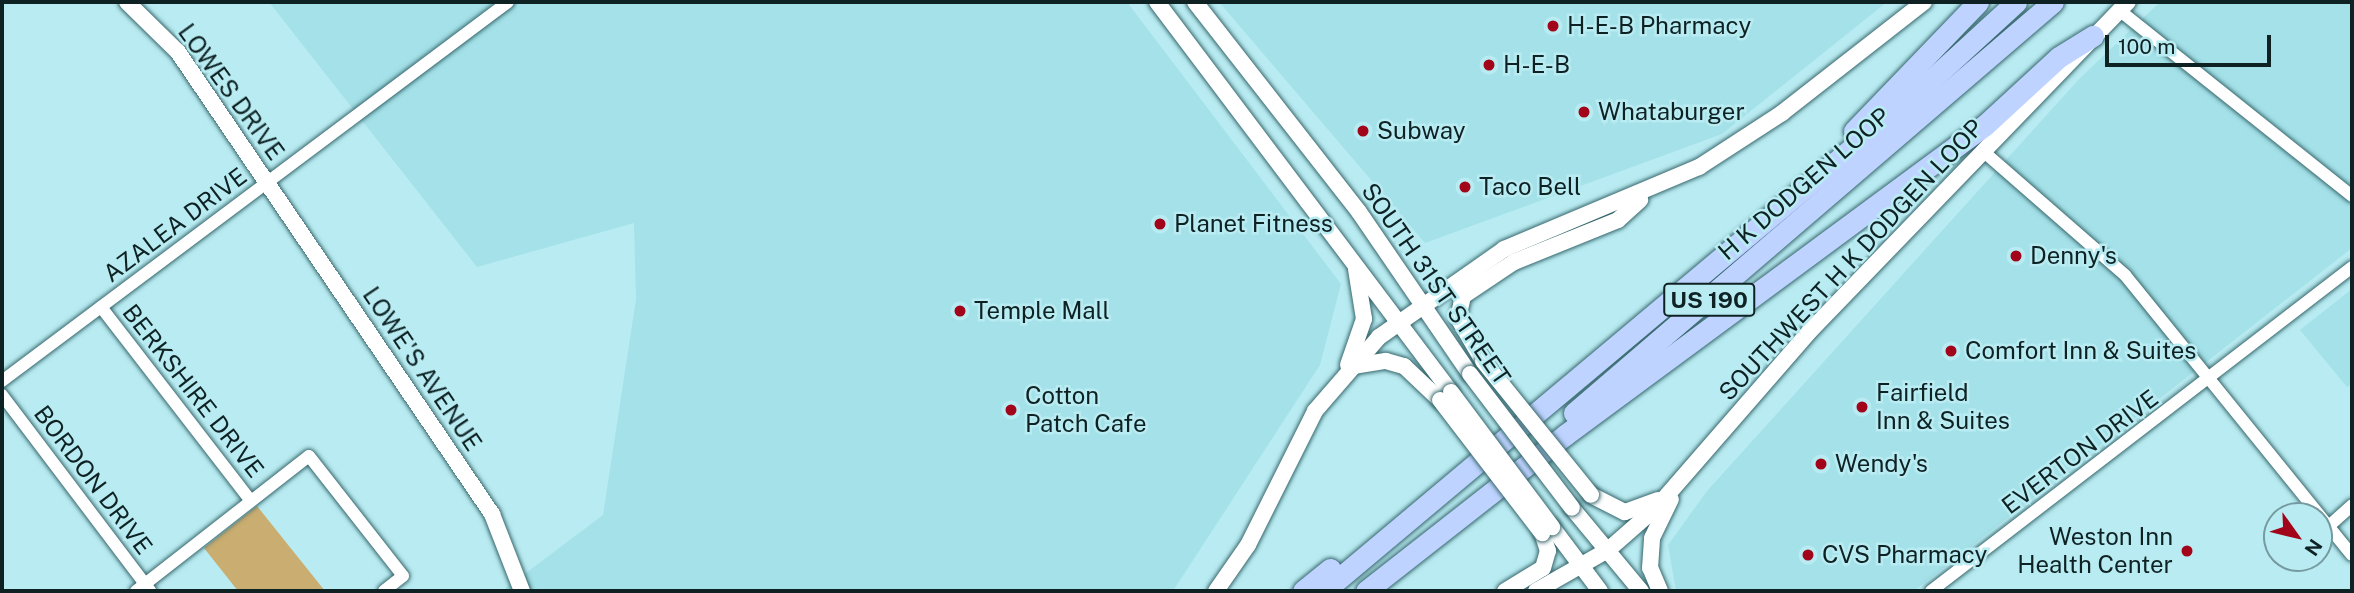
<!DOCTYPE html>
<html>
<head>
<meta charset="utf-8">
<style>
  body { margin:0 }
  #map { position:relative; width:2354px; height:593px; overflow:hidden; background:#b9ecf2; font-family:"Public Sans",sans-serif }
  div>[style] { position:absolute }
  .built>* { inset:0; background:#a4e1e8 }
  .green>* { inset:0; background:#caad70 }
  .roads { filter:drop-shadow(0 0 2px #37676d) drop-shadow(0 0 2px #37676d) }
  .street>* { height:12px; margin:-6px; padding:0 6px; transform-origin:6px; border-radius:6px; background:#fff }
  .secondary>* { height:16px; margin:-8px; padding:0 8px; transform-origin:8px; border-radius:8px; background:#fff }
  .highway>* { height:21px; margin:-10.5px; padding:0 10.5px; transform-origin:10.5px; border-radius:10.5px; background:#bed3ff }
  .bridges { filter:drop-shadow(0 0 2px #37676d) drop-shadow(0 0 2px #37676d) }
  .secondary-bridge>* { height:16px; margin:-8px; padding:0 8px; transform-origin:8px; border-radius:8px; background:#fff }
  .dots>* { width:19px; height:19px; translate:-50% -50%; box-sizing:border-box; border:4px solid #b9ecf2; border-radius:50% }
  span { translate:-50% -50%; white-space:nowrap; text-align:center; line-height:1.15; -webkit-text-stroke:5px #b9ecf2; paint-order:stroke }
  .shield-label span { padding:2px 5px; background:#b9ecf2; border:2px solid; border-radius:5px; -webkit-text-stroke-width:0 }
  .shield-label { font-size:23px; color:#0e2224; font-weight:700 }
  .poi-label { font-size:24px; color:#0e2224 }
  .left { translate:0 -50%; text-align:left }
  .right { translate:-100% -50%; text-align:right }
  .street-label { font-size:24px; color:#0e2224 }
  .frame { position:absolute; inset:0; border:4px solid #0e2224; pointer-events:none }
  .north { position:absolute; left:2263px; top:502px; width:70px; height:70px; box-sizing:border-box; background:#b9ecf2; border:2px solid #759ba0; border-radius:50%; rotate:124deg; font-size:19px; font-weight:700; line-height:28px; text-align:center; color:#0e2224 }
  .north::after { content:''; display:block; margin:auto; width:24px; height:32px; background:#a2051a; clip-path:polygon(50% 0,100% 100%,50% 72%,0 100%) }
  .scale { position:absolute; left:2105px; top:35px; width:166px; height:32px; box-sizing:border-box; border:4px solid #0e2224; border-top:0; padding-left:9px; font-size:21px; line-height:24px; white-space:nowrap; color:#0e2224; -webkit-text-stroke:5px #b9ecf2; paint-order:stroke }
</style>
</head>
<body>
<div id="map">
  <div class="built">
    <i style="clip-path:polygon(269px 2px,1127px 2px,1341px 284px,1320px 365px,1173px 591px,502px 591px,603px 515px,636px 299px,634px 223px,477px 267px)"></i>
    <i style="clip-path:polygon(1219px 2px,1887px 2px,1722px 134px,1425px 243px)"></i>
    <i style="clip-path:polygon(2160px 2px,2352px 2px,2352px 248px,1914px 591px,1676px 591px,1668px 545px,1707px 491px,2080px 78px)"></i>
    <i style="clip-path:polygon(2352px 289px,2352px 384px,2347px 387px,2300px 330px)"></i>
  </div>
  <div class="green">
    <i style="clip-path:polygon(257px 506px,325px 591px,238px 591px,204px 548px)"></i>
  </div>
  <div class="roads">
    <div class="street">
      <i style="left:2119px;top:10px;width:298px;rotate:38.6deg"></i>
      <i style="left:1984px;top:152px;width:187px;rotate:41.1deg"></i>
      <i style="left:2125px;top:275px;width:360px;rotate:51deg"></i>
      <i style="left:101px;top:307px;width:245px;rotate:52.3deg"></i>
      <i style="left:2px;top:381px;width:632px;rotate:-36.83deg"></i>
      <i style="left:2px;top:395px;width:246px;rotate:52.9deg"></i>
      <i style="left:2330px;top:525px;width:30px;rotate:-42deg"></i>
      <i style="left:136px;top:591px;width:219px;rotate:-38deg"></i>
      <i style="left:309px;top:456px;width:152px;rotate:51.9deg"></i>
      <i style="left:403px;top:576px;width:24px;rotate:142deg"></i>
      <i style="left:1931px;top:591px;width:531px;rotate:-37.58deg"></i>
    </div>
    <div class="secondary">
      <i style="left:127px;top:2px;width:71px;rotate:44.4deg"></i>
      <i style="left:178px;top:52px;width:559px;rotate:55.8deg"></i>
      <i style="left:492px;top:514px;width:83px;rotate:68.7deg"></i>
      <i style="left:1157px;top:2px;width:488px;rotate:53deg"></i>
      <i style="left:1195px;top:2px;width:266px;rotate:52deg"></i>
      <i style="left:1359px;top:212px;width:196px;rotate:55.6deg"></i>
      <i style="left:1483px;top:361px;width:50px;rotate:-120.2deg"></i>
      <i style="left:1458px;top:318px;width:23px;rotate:-77deg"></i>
      <i style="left:1463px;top:296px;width:61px;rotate:-33.7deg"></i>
      <i style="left:1514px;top:262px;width:112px;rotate:-22deg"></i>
      <i style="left:1618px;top:220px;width:30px;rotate:-42deg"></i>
      <i style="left:1348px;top:365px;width:49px;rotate:-70.8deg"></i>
      <i style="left:1364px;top:319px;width:51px;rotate:-99.1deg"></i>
      <i style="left:1353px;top:366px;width:33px;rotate:-9deg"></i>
      <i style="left:1386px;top:361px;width:19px;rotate:16deg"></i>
      <i style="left:1404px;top:366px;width:50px;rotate:43.4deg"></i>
      <i style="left:1591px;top:495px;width:38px;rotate:27deg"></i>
      <i style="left:1625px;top:512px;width:35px;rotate:-20deg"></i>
      <i style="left:1572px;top:508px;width:108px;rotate:50.3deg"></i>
      <i style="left:1552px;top:527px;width:80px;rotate:53.1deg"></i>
      <i style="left:1216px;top:591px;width:56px;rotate:-55.2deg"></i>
      <i style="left:1248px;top:545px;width:150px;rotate:-63.4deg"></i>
      <i style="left:1315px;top:411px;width:98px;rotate:-49.1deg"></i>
      <i style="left:1379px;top:337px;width:153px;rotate:-35.1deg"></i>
      <i style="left:1504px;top:249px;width:212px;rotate:-22.8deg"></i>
      <i style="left:1699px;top:167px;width:99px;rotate:-33deg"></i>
      <i style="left:1782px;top:113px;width:180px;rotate:-38deg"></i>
      <i style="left:1505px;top:591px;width:44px;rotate:-31.2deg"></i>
      <i style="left:1543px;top:568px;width:18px;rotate:-74deg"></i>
      <i style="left:1548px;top:551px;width:19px;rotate:-108deg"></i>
      <i style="left:1536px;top:591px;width:83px;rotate:-29.7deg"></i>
      <i style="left:1608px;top:550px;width:64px;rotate:-41.2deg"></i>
      <i style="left:1656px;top:508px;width:233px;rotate:-49deg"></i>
      <i style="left:1809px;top:332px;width:459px;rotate:-46deg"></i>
      <i style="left:1660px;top:591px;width:25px;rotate:-113deg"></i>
      <i style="left:1650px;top:568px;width:30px;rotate:-86deg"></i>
      <i style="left:1652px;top:538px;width:43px;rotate:-64deg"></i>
    </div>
    <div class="highway">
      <i style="left:1854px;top:131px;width:179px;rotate:-46.1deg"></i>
      <i style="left:1574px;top:413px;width:631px;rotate:-40.63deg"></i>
      <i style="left:1303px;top:591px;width:35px;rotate:-39deg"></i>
      <i style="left:1324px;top:591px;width:761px;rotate:-39.99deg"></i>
      <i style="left:1907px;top:102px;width:148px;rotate:-42.5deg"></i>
      <i style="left:1366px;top:591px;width:253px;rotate:-38.1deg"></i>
      <i style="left:1565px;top:435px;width:522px;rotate:-36.43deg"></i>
      <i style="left:1985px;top:125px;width:100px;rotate:-42.6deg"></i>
      <i style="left:2059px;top:57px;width:40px;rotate:-32deg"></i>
    </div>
  </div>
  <div class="bridges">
    <div class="secondary-bridge">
      <i style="left:1483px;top:361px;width:172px;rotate:51.1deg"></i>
      <i style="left:1470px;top:374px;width:168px;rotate:52.7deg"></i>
      <i style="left:1451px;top:392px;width:169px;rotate:53.2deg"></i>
      <i style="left:1440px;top:400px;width:168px;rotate:52.5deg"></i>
    </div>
  </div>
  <div class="dots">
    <i style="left:1553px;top:26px;background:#a2051a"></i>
    <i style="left:1489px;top:65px;background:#a2051a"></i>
    <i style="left:1584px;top:112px;background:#a2051a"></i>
    <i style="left:1363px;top:131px;background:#a2051a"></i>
    <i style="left:1465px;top:187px;background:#a2051a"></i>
    <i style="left:1160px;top:224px;background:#a2051a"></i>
    <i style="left:2016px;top:256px;background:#a2051a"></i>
    <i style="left:960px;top:311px;background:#a2051a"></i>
    <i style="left:1951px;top:351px;background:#a2051a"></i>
    <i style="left:1862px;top:407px;background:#a2051a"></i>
    <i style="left:1011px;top:410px;background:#a2051a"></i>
    <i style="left:1821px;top:464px;background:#a2051a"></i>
    <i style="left:2187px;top:551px;background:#a2051a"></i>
    <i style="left:1808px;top:555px;background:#a2051a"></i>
  </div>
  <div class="shield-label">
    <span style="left:1709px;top:300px">US 190</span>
  </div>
  <div class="poi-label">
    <span class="left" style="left:1567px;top:26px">H-E-B Pharmacy</span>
    <span class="left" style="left:1503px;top:65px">H-E-B</span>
    <span class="left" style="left:1598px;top:112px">Whataburger</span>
    <span class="left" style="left:1377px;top:131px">Subway</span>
    <span class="left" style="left:1479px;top:187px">Taco Bell</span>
    <span class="left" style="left:1174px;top:224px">Planet Fitness</span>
    <span class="left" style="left:2030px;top:256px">Denny's</span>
    <span class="left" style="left:974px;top:311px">Temple Mall</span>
    <span class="left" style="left:1965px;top:351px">Comfort Inn &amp; Suites</span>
    <span class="left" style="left:1876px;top:407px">Fairfield<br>Inn &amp; Suites</span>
    <span class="left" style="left:1025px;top:410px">Cotton<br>Patch Cafe</span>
    <span class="left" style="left:1835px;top:464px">Wendy's</span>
    <span class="right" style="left:2173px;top:551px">Weston Inn<br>Health Center</span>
    <span class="left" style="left:1822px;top:555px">CVS Pharmacy</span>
  </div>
  <div class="street-label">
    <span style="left:231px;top:92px;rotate:54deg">LOWES DRIVE</span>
    <span style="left:1804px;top:184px;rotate:-41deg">H K DODGEN LOOP</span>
    <span style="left:175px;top:225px;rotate:-37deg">AZALEA DRIVE</span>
    <span style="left:1851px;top:260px;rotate:-47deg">SOUTHWEST H K DODGEN LOOP</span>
    <span style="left:1436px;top:284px;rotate:55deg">SOUTH 31ST STREET</span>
    <span style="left:422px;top:369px;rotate:56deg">LOWE'S AVENUE</span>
    <span style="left:193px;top:391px;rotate:52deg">BERKSHIRE DRIVE</span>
    <span style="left:2080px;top:452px;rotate:-37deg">EVERTON DRIVE</span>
    <span style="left:93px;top:480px;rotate:53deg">BORDON DRIVE</span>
  </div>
  <div class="frame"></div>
  <div class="north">N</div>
  <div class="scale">100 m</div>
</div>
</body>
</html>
